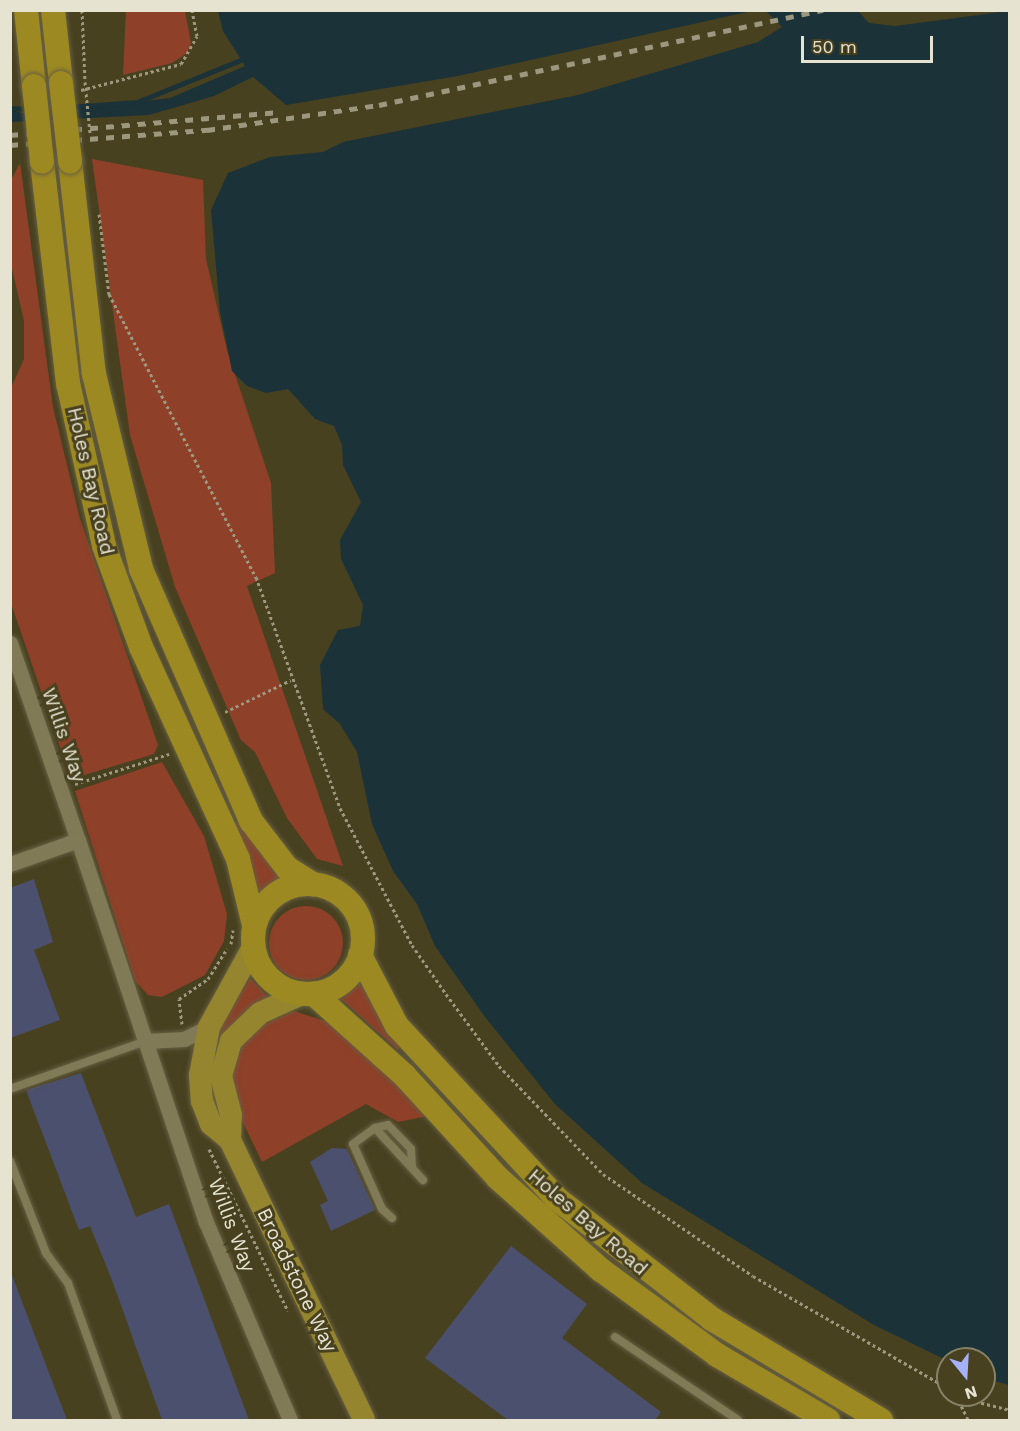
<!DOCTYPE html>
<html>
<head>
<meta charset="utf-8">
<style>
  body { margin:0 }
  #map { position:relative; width:1020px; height:1431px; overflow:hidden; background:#484120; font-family:"Work Sans",sans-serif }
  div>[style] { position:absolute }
  .green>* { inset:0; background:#8e4028 }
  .round { border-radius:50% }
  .water>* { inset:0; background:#1b3238 }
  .stream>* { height:5px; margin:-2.5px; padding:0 2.5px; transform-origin:2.5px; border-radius:2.5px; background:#1b3238 }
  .building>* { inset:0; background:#4b506e }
  .path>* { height:3px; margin-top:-1.5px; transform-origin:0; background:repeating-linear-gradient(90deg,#9d987f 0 3px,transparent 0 6px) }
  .roads { filter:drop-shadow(0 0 2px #665f42) drop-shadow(0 0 2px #665f42) }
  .service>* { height:8px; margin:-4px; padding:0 4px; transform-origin:4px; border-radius:4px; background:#817a57 }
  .minor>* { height:15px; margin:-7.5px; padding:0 7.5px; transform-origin:7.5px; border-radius:7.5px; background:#817a57 }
  .primary>* { height:22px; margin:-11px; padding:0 11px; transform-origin:11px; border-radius:11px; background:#96852f }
  .trunk>* { height:24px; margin:-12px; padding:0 12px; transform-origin:12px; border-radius:12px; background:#9d8922 }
  .trunk>.ring { margin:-12px; padding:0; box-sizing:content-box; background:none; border:24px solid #9d8922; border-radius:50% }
  .rail>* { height:4.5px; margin-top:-2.25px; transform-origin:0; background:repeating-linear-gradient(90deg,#9c977e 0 8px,transparent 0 16px) }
  .path-bridge>* { height:3px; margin-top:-1.5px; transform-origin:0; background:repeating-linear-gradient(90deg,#9d987f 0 3px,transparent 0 6px) }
  .bridges { filter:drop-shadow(0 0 2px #665f42) drop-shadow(0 0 2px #665f42) }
  .trunk-bridge>* { height:24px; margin:-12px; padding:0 12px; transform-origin:12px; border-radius:12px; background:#9d8922 }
  span { translate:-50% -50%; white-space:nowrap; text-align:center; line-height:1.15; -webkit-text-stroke:6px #484120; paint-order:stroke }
  .street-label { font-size:20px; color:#e7e3d1 }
  .frame { position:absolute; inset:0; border:12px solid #e7e3d1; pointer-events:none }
  .north { position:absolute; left:936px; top:1347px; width:60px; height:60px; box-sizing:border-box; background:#484120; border:2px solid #888267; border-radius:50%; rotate:162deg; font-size:16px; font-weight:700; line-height:24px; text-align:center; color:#e7e3d1 }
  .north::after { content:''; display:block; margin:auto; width:21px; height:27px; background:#a6b1fc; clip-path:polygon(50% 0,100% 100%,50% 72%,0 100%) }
  .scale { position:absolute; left:801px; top:36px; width:132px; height:27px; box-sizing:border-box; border:3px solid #e7e3d1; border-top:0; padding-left:8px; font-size:18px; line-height:21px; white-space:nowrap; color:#e7e3d1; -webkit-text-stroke:4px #484120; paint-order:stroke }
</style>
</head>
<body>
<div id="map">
  <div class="green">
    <i style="clip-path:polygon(126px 11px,185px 11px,191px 43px,187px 53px,172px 63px,123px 75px)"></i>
    <i style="clip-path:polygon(92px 159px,203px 180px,206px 259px,227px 350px,271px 483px,275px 573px,247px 586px,343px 866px,317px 859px,287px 818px,255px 752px,241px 740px,175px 587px,130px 435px)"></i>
    <i style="clip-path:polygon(20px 163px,53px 407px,80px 519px,158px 745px,154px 754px,71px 779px,11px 603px,11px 388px,24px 359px,24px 321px,11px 264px,10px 182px)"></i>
    <i style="clip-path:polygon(162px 762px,204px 836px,227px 914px,224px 941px,205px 975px,162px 997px,148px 995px,135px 981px,75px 791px)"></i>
    <i style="clip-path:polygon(241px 820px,259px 852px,286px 880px,259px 897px,235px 823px)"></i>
    <i class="round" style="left:269px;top:906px;width:74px;height:74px"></i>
    <i style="clip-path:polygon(250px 978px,270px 999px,245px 1011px,230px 1027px,212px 1080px,223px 1119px,218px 1121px,210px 1098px,216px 1033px)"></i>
    <i style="clip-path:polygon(360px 983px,403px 1045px,398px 1050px,341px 999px)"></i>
    <i style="clip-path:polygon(294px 1011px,331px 1023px,350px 1036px,428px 1116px,398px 1122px,366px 1104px,262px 1162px,235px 1106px,230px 1073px,248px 1031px)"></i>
  </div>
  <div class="water">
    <i style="clip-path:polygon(218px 11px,752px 11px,458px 76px,286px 105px,253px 77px,214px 96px,149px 115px,11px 122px,11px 110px,31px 115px,170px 98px,245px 66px,223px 31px)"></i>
    <i style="clip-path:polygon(766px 11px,858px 11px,869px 23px,895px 26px,1009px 11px,1009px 1385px,984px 1378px,984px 1359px,948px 1361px,874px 1325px,642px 1183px,555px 1104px,485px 1017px,435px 946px,417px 904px,393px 871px,372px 824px,357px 752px,340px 724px,323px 709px,320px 665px,338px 630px,360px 626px,363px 605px,341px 559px,340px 540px,361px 502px,343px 465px,342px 445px,334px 426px,315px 419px,288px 389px,266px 393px,247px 386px,232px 371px,220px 312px,211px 210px,228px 173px,270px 157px,323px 152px,343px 142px,578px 95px,758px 42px,782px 27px)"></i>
  </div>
  <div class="stream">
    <i style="left:69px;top:107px;width:68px;rotate:-4.2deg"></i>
    <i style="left:137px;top:102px;width:114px;rotate:-22.1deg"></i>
    <i style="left:10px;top:108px;width:20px;rotate:3deg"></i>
  </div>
  <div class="building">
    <i style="clip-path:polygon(34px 879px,53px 942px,34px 950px,60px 1020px,10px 1038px,10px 888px)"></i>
    <i style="clip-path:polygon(81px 1073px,136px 1217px,169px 1204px,249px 1420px,162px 1420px,112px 1280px,90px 1226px,79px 1230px,26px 1090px)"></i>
    <i style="clip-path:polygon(332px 1148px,347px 1149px,375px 1210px,331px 1231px,320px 1205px,328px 1201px,310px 1162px)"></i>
    <i style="clip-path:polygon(511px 1246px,587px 1304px,562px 1338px,661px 1412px,655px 1420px,508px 1420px,425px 1358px)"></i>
    <i style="clip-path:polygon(12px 1275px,46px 1365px,67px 1420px,10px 1420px)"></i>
  </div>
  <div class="path">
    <i style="left:82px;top:10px;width:72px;rotate:87.6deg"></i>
    <i style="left:81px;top:90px;width:103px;rotate:-14.6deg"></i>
    <i style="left:181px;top:64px;width:32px;rotate:-60deg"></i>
    <i style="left:197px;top:36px;width:26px;rotate:-101deg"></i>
    <i style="left:99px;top:214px;width:81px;rotate:82.9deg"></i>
    <i style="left:109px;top:294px;width:319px;rotate:62.6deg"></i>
    <i style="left:256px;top:577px;width:246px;rotate:70deg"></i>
    <i style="left:340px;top:808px;width:155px;rotate:62.3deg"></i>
    <i style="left:412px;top:945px;width:60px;rotate:55.2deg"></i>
    <i style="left:446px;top:994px;width:89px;rotate:53.6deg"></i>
    <i style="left:499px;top:1066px;width:150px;rotate:46.1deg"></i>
    <i style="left:603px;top:1174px;width:181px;rotate:34.2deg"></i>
    <i style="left:753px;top:1276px;width:225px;rotate:29.9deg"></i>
    <i style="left:225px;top:712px;width:73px;rotate:-25.9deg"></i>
    <i style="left:75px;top:784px;width:99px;rotate:-17.7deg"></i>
    <i style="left:231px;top:944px;width:14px;rotate:-82deg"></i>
    <i style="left:182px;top:1024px;width:25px;rotate:-97deg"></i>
    <i style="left:179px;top:999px;width:35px;rotate:-35deg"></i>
    <i style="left:208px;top:979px;width:36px;rotate:-58deg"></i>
    <i style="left:209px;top:1149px;width:180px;rotate:64deg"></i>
    <i style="left:956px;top:1395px;width:28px;rotate:64deg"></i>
    <i style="left:958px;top:1397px;width:54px;rotate:14deg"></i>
  </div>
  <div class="roads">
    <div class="service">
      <i style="left:10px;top:1089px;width:144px;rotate:-19.4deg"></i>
      <i style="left:375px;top:1128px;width:13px;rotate:-13deg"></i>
      <i style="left:388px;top:1125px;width:33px;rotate:46deg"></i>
      <i style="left:411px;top:1149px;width:18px;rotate:87deg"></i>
      <i style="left:10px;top:1161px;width:99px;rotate:68.6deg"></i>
      <i style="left:46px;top:1253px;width:37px;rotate:54deg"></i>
      <i style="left:68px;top:1283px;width:145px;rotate:70.3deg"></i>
      <i style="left:392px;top:1218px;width:13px;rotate:-138deg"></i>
      <i style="left:382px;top:1209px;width:71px;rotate:-114deg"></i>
      <i style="left:353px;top:1144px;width:27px;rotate:-36deg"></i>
      <i style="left:375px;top:1128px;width:71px;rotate:47.3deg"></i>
      <i style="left:615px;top:1337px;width:148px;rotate:34deg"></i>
    </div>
    <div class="minor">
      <i style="left:10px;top:643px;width:208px;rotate:71deg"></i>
      <i style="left:10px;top:864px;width:72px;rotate:-19.4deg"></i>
      <i style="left:78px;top:840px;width:403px;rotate:71.5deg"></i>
      <i style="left:206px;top:1222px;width:215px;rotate:67deg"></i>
      <i style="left:146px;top:1041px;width:38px;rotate:-3deg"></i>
      <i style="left:184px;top:1039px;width:28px;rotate:-26deg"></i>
    </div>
    <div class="primary">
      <i style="left:253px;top:947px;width:91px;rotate:118.8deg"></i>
      <i style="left:209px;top:1027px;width:49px;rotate:100.6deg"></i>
      <i style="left:200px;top:1075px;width:26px;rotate:86deg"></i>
      <i style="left:202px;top:1101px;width:25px;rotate:69deg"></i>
      <i style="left:211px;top:1124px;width:25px;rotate:40deg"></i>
      <i style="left:230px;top:1140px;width:310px;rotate:64.4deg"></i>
      <i style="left:230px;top:1140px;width:25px;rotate:-88deg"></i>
      <i style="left:231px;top:1115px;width:40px;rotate:-104.4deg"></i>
      <i style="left:221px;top:1076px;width:36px;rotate:-74deg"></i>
      <i style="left:231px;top:1041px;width:40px;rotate:-44deg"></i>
      <i style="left:260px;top:1013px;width:46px;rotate:-24.3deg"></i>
    </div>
    <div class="trunk">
      <i style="left:26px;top:10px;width:76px;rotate:84deg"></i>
      <i style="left:53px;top:10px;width:73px;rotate:83.7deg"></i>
      <i style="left:70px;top:161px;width:214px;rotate:83.6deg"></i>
      <i style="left:94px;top:374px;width:201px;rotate:76.4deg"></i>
      <i style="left:141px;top:569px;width:275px;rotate:66.4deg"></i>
      <i style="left:251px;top:821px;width:59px;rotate:52.5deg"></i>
      <i style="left:287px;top:868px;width:31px;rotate:32deg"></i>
      <i style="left:42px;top:162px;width:223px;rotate:83.3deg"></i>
      <i style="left:68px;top:383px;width:167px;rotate:77.5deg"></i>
      <i style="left:104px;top:546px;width:108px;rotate:69.9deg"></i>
      <i style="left:141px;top:647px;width:233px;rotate:65.4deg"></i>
      <i style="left:238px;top:859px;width:68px;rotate:76.4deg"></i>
      <i class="ring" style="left:253px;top:884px;width:86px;height:86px"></i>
      <i style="left:360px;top:955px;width:80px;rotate:62.5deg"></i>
      <i style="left:397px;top:1026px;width:234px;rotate:47.2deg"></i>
      <i style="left:556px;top:1198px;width:197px;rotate:37.8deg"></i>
      <i style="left:712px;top:1319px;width:197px;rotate:30.9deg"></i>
      <i style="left:314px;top:994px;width:121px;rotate:42deg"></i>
      <i style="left:404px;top:1075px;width:139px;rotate:47.6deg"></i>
      <i style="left:498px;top:1178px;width:138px;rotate:41.8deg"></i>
      <i style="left:601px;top:1270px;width:144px;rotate:36.2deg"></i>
      <i style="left:717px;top:1355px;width:129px;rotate:30.4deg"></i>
    </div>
  </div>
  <div class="rail">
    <i style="left:10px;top:135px;width:267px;rotate:-4.9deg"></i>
    <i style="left:10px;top:145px;width:198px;rotate:-4.4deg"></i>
    <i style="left:207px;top:130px;width:174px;rotate:-8.3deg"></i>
    <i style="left:379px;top:105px;width:454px;rotate:-12.1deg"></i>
  </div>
  <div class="path-bridge">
    <i style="left:85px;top:82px;width:51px;rotate:84.4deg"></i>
  </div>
  <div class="bridges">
    <div class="trunk-bridge">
      <i style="left:61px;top:83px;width:79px;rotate:83.4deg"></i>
      <i style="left:34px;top:86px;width:76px;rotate:84deg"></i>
    </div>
  </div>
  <div class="street-label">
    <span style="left:91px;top:481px;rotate:77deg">Holes Bay Road</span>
    <span style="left:64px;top:735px;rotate:71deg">Willis Way</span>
    <span style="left:588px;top:1222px;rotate:41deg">Holes Bay Road</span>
    <span style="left:232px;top:1225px;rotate:69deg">Willis Way</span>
    <span style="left:297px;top:1280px;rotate:64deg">Broadstone Way</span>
  </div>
  <div class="frame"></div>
  <div class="north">N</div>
  <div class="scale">50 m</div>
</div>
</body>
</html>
